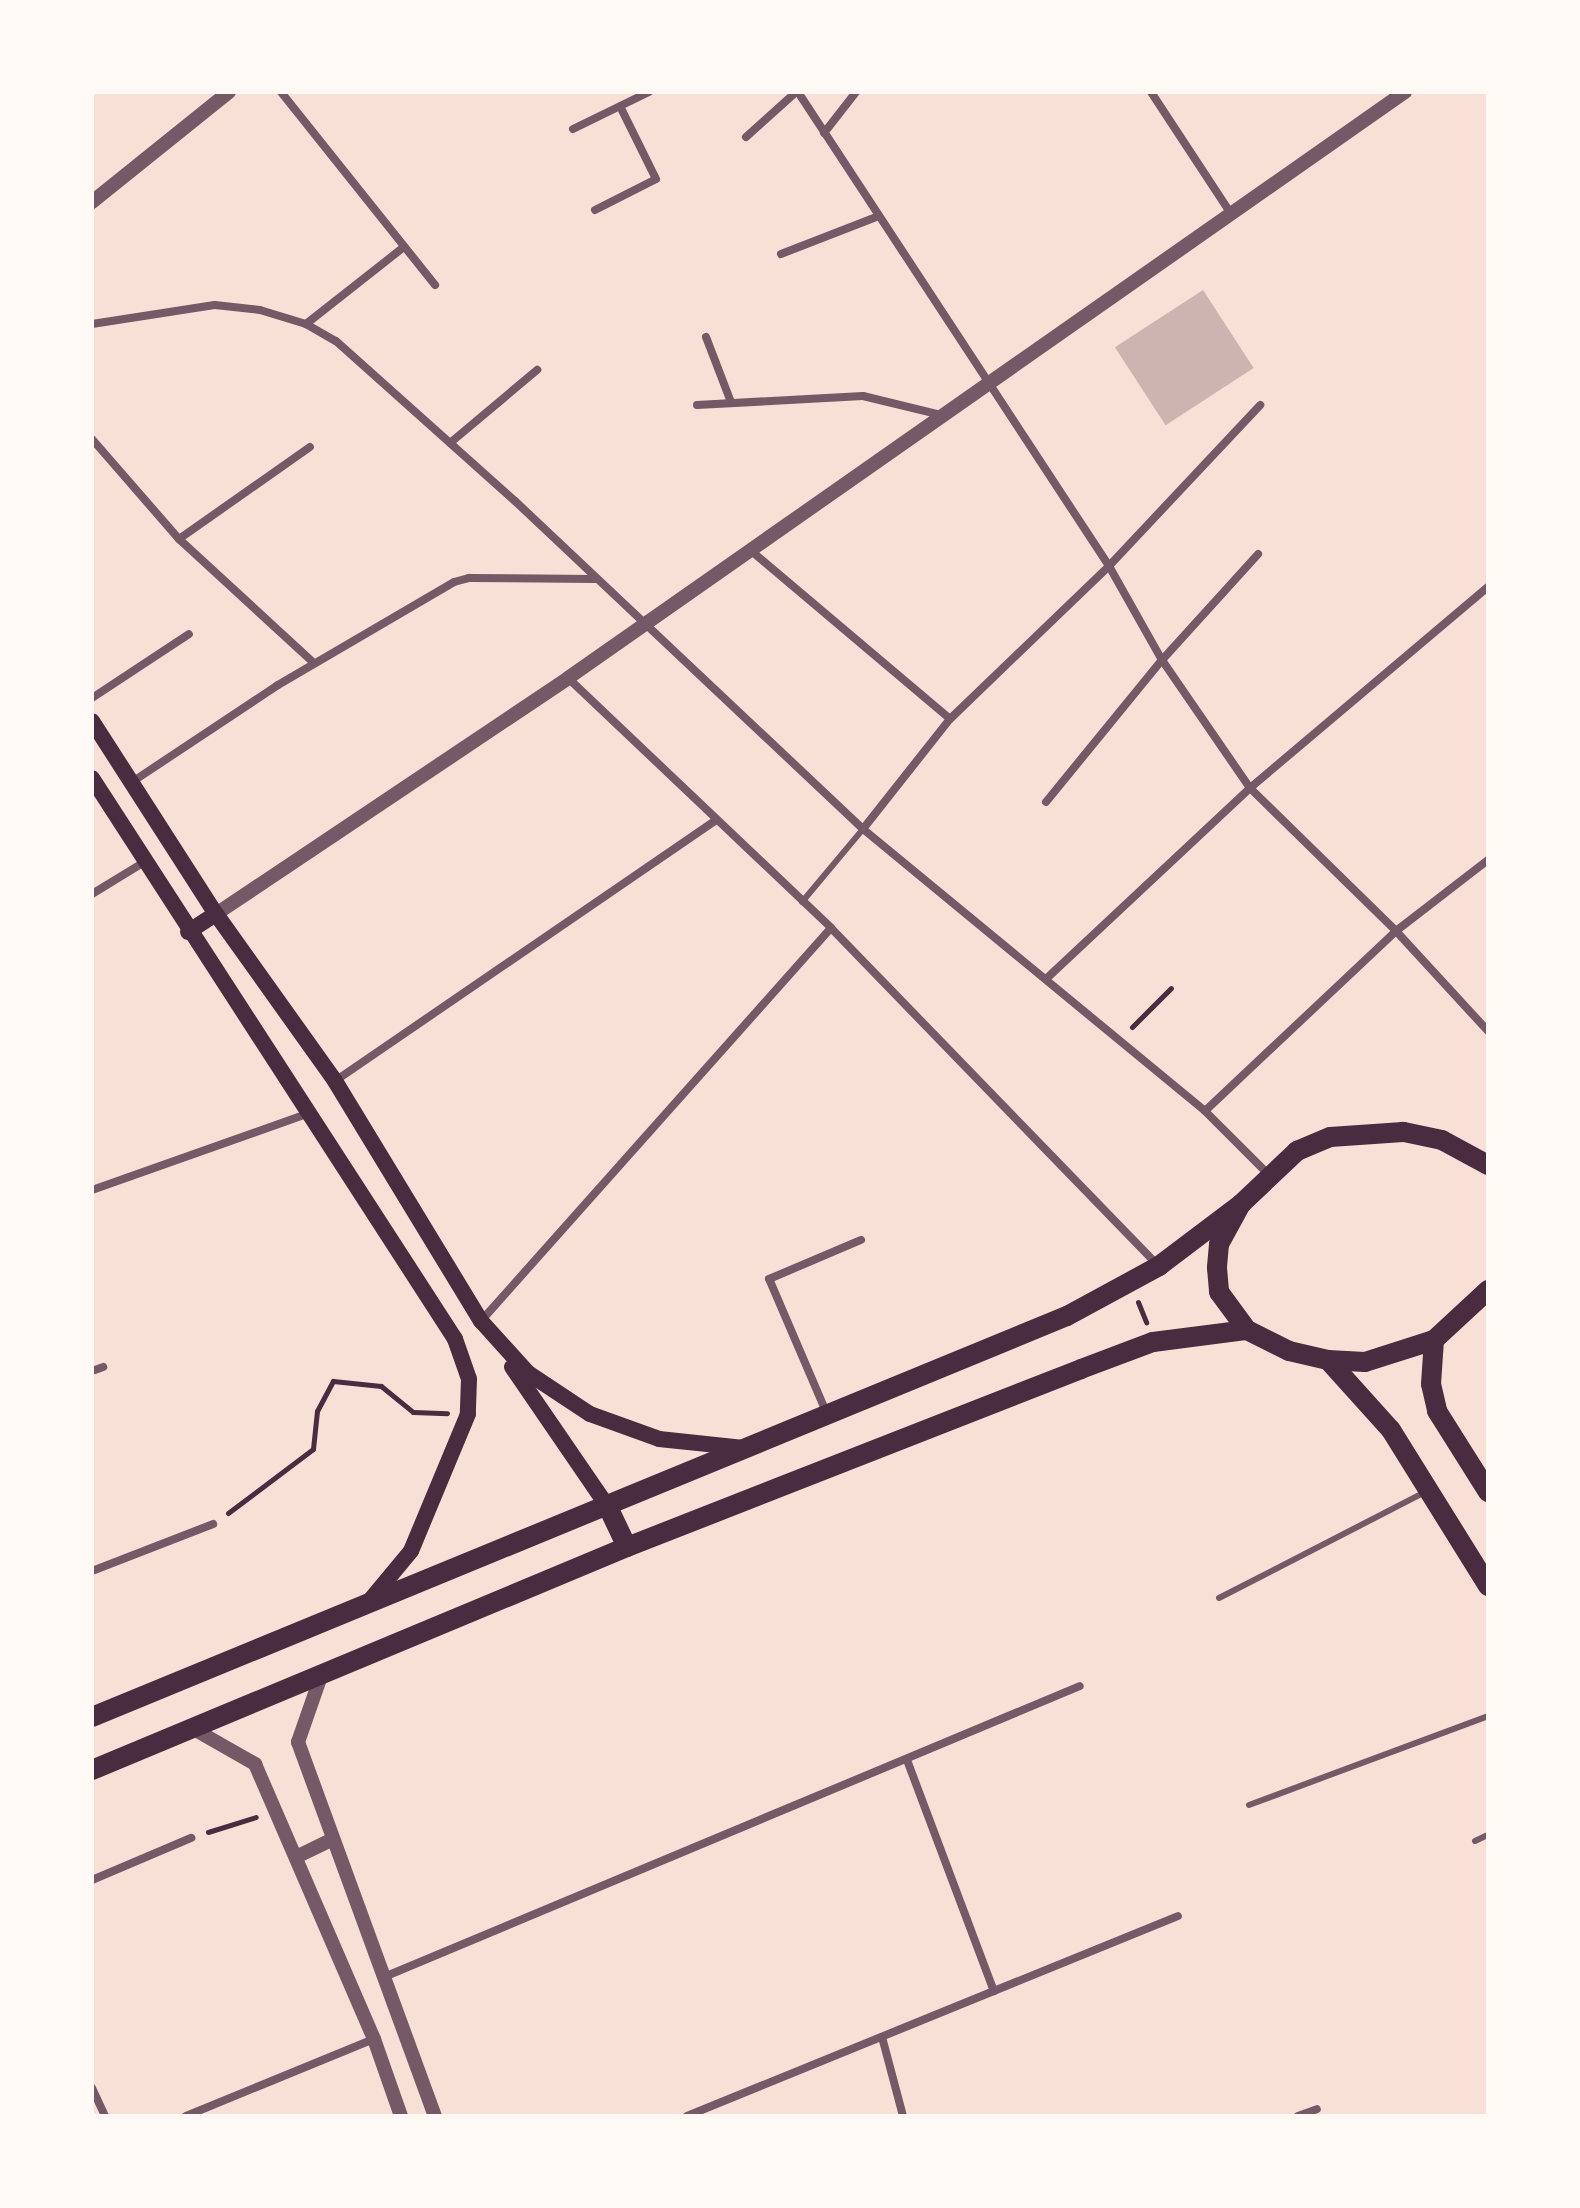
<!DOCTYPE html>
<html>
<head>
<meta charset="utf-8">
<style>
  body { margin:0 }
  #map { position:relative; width:1580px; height:2208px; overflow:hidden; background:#f7e1d7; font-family:"Exo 2",sans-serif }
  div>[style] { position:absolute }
  .building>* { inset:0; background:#ccb4b1; transform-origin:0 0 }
  .path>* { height:5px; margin:-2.5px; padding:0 2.5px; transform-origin:2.5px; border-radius:2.5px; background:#4a2c40 }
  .service>* { height:6px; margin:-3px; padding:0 3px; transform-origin:3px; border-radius:3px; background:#755966 }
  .minor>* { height:8px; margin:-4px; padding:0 4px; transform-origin:4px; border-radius:4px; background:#755966 }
  .tertiary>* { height:14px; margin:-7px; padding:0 7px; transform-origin:7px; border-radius:7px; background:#755966 }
  .secondary>* { height:16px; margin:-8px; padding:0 8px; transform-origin:8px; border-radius:8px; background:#4a2c40 }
  .primary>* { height:20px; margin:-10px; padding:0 10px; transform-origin:10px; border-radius:10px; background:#4a2c40 }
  span { translate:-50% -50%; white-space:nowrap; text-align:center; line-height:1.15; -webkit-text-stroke:8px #fffaf5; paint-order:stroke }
  .frame { position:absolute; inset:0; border:94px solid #fffaf5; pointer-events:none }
</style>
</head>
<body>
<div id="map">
  <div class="building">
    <i style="left:1203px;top:290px;width:93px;height:105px;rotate:57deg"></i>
  </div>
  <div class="path">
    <i style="left:1132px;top:1027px;width:55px;rotate:-45deg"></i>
    <i style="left:1138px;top:1302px;width:22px;rotate:68deg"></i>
    <i style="left:228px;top:1513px;width:106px;rotate:-37deg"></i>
    <i style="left:313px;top:1449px;width:38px;rotate:-84deg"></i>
    <i style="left:317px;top:1411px;width:34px;rotate:-62deg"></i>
    <i style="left:333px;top:1381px;width:48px;rotate:5.9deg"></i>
    <i style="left:381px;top:1386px;width:41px;rotate:39.1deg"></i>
    <i style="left:413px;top:1412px;width:34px;rotate:2deg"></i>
    <i style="left:208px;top:1832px;width:50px;rotate:-17.4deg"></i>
  </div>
  <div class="service">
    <i style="left:802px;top:902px;width:95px;rotate:-50.1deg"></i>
    <i style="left:1219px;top:1598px;width:232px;rotate:-27.2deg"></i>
    <i style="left:1249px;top:1805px;width:255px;rotate:-20.4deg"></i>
    <i style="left:1475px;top:1841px;width:14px;rotate:-25deg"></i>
  </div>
  <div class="minor">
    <i style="left:281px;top:92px;width:247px;rotate:51.4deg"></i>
    <i style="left:798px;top:92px;width:567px;rotate:56.73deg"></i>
    <i style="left:1109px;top:566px;width:108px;rotate:60.6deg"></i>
    <i style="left:1162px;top:660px;width:155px;rotate:55.5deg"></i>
    <i style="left:1250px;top:788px;width:204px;rotate:44.4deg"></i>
    <i style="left:1396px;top:931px;width:136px;rotate:47.4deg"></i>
    <i style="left:1151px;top:92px;width:146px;rotate:56.7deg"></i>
    <i style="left:573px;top:129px;width:85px;rotate:-26deg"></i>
    <i style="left:824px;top:133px;width:52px;rotate:-52deg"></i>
    <i style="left:746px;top:137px;width:67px;rotate:-42deg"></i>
    <i style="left:595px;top:210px;width:68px;rotate:-26.9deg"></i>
    <i style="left:656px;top:179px;width:81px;rotate:-116.3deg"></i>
    <i style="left:781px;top:254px;width:105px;rotate:-21.2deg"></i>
    <i style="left:92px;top:324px;width:124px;rotate:-8.8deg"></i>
    <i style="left:215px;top:305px;width:45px;rotate:6.3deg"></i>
    <i style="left:260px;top:310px;width:48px;rotate:16.9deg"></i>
    <i style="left:306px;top:324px;width:34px;rotate:30deg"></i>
    <i style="left:336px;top:341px;width:240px;rotate:41.8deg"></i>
    <i style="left:515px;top:501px;width:478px;rotate:43.3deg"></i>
    <i style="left:863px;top:829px;width:443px;rotate:39.5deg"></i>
    <i style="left:1205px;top:1111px;width:89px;rotate:45deg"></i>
    <i style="left:306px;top:324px;width:125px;rotate:-38.2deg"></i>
    <i style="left:706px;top:337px;width:70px;rotate:69deg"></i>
    <i style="left:697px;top:405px;width:166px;rotate:-3.1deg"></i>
    <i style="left:863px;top:396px;width:80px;rotate:13.7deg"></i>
    <i style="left:92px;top:439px;width:133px;rotate:49deg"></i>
    <i style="left:179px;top:539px;width:183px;rotate:42.6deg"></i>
    <i style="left:450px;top:443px;width:114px;rotate:-40deg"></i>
    <i style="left:179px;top:539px;width:160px;rotate:-35.1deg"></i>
    <i style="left:749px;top:549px;width:263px;rotate:40.2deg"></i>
    <i style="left:568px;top:678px;width:363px;rotate:43.5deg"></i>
    <i style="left:831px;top:928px;width:470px;rotate:45.9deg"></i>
    <i style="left:92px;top:698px;width:116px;rotate:-33.4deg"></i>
    <i style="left:132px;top:782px;width:175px;rotate:-33.6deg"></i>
    <i style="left:278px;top:685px;width:204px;rotate:-30.3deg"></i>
    <i style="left:454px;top:582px;width:16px;rotate:-15deg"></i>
    <i style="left:469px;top:578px;width:127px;rotate:0.5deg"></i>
    <i style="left:1046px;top:802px;width:183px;rotate:-50.8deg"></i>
    <i style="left:1162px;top:660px;width:143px;rotate:-47.8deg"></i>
    <i style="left:863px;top:829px;width:140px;rotate:-51.7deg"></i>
    <i style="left:950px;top:719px;width:221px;rotate:-43.9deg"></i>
    <i style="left:1109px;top:566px;width:221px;rotate:-46.8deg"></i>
    <i style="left:92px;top:894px;width:63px;rotate:-31.4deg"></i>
    <i style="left:1046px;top:979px;width:279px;rotate:-43.1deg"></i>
    <i style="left:1250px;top:788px;width:312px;rotate:-40.2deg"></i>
    <i style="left:335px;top:1081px;width:460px;rotate:-34.4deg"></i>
    <i style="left:1205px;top:1111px;width:262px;rotate:-43.3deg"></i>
    <i style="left:1396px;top:931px;width:116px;rotate:-37.7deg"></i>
    <i style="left:92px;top:1190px;width:230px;rotate:-19.5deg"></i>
    <i style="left:481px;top:1321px;width:526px;rotate:-48.31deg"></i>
    <i style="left:92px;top:1371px;width:12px;rotate:-20deg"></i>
    <i style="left:827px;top:1414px;width:147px;rotate:-113.2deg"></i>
    <i style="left:769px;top:1279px;width:100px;rotate:-23deg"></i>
    <i style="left:92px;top:1571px;width:130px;rotate:-21.2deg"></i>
    <i style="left:907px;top:1760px;width:247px;rotate:69.4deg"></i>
    <i style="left:92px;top:1880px;width:108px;rotate:-23deg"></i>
    <i style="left:384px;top:1977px;width:754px;rotate:-22.69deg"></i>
    <i style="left:882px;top:2037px;width:82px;rotate:75.1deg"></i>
    <i style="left:92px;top:2088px;width:31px;rotate:65deg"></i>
    <i style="left:186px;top:2116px;width:203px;rotate:-22.3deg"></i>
    <i style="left:687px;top:2116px;width:530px;rotate:-22.16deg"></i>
    <i style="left:1298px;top:2116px;width:20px;rotate:-20deg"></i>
  </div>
  <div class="tertiary">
    <i style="left:92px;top:202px;width:176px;rotate:-38.8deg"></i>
    <i style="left:216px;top:914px;width:424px;rotate:-33.8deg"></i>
    <i style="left:568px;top:678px;width:1022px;rotate:-35deg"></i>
    <i style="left:321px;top:1676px;width:70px;rotate:109.2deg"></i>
    <i style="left:298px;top:1742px;width:398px;rotate:69.9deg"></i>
    <i style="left:192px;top:1728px;width:73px;rotate:29.7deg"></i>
    <i style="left:255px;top:1764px;width:300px;rotate:66.6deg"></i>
    <i style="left:374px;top:2039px;width:82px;rotate:70.7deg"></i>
    <i style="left:296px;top:1857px;width:41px;rotate:-25.9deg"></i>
  </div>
  <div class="secondary">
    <i style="left:92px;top:721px;width:229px;rotate:57.3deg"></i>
    <i style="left:216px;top:914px;width:205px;rotate:54.5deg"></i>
    <i style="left:335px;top:1081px;width:281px;rotate:58.7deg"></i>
    <i style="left:481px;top:1321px;width:70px;rotate:47.9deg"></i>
    <i style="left:528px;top:1373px;width:74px;rotate:33.5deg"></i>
    <i style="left:590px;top:1414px;width:73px;rotate:19.9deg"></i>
    <i style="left:659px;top:1439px;width:85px;rotate:6deg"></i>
    <i style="left:92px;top:778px;width:668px;rotate:57.09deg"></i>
    <i style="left:455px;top:1339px;width:42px;rotate:70.7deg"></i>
    <i style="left:469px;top:1379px;width:35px;rotate:92deg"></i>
    <i style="left:468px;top:1414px;width:148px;rotate:112.6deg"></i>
    <i style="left:411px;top:1551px;width:69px;rotate:129.7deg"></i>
    <i style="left:188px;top:932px;width:33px;rotate:-33deg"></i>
    <i style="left:512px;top:1367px;width:170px;rotate:55.6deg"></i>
  </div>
  <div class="primary">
    <i style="left:1488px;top:1165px;width:52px;rotate:-151.5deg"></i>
    <i style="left:1442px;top:1140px;width:40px;rotate:-168deg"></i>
    <i style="left:1403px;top:1132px;width:73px;rotate:176.1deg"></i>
    <i style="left:1330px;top:1137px;width:36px;rotate:157deg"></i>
    <i style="left:1297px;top:1151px;width:77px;rotate:136.6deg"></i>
    <i style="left:1241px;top:1204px;width:46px;rotate:118.8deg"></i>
    <i style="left:1219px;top:1244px;width:24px;rotate:95deg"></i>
    <i style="left:1217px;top:1268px;width:24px;rotate:85deg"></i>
    <i style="left:1219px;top:1292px;width:47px;rotate:53.6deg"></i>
    <i style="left:1247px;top:1330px;width:47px;rotate:26.6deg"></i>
    <i style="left:1289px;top:1351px;width:40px;rotate:13deg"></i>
    <i style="left:1328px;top:1360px;width:37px;rotate:3deg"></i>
    <i style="left:1365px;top:1362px;width:72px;rotate:-17.7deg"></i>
    <i style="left:1434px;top:1340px;width:74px;rotate:-42.8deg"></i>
    <i style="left:1434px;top:1340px;width:44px;rotate:93.9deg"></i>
    <i style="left:1431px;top:1384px;width:28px;rotate:77deg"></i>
    <i style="left:1437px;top:1411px;width:96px;rotate:57.8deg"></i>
    <i style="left:1328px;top:1360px;width:94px;rotate:48deg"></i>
    <i style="left:1391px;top:1430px;width:184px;rotate:58.1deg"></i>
    <i style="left:608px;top:1507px;width:44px;rotate:64.6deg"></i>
    <i style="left:92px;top:1717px;width:1054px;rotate:-22.36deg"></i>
    <i style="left:1067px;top:1316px;width:105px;rotate:-28.5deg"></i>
    <i style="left:1159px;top:1266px;width:103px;rotate:-37.1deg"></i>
    <i style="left:92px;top:1770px;width:580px;rotate:-22.63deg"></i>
    <i style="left:627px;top:1547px;width:488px;rotate:-21.4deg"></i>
    <i style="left:1081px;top:1369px;width:77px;rotate:-20.6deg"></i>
    <i style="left:1153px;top:1342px;width:95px;rotate:-7.3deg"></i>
  </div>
  <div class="frame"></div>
</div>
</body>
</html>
